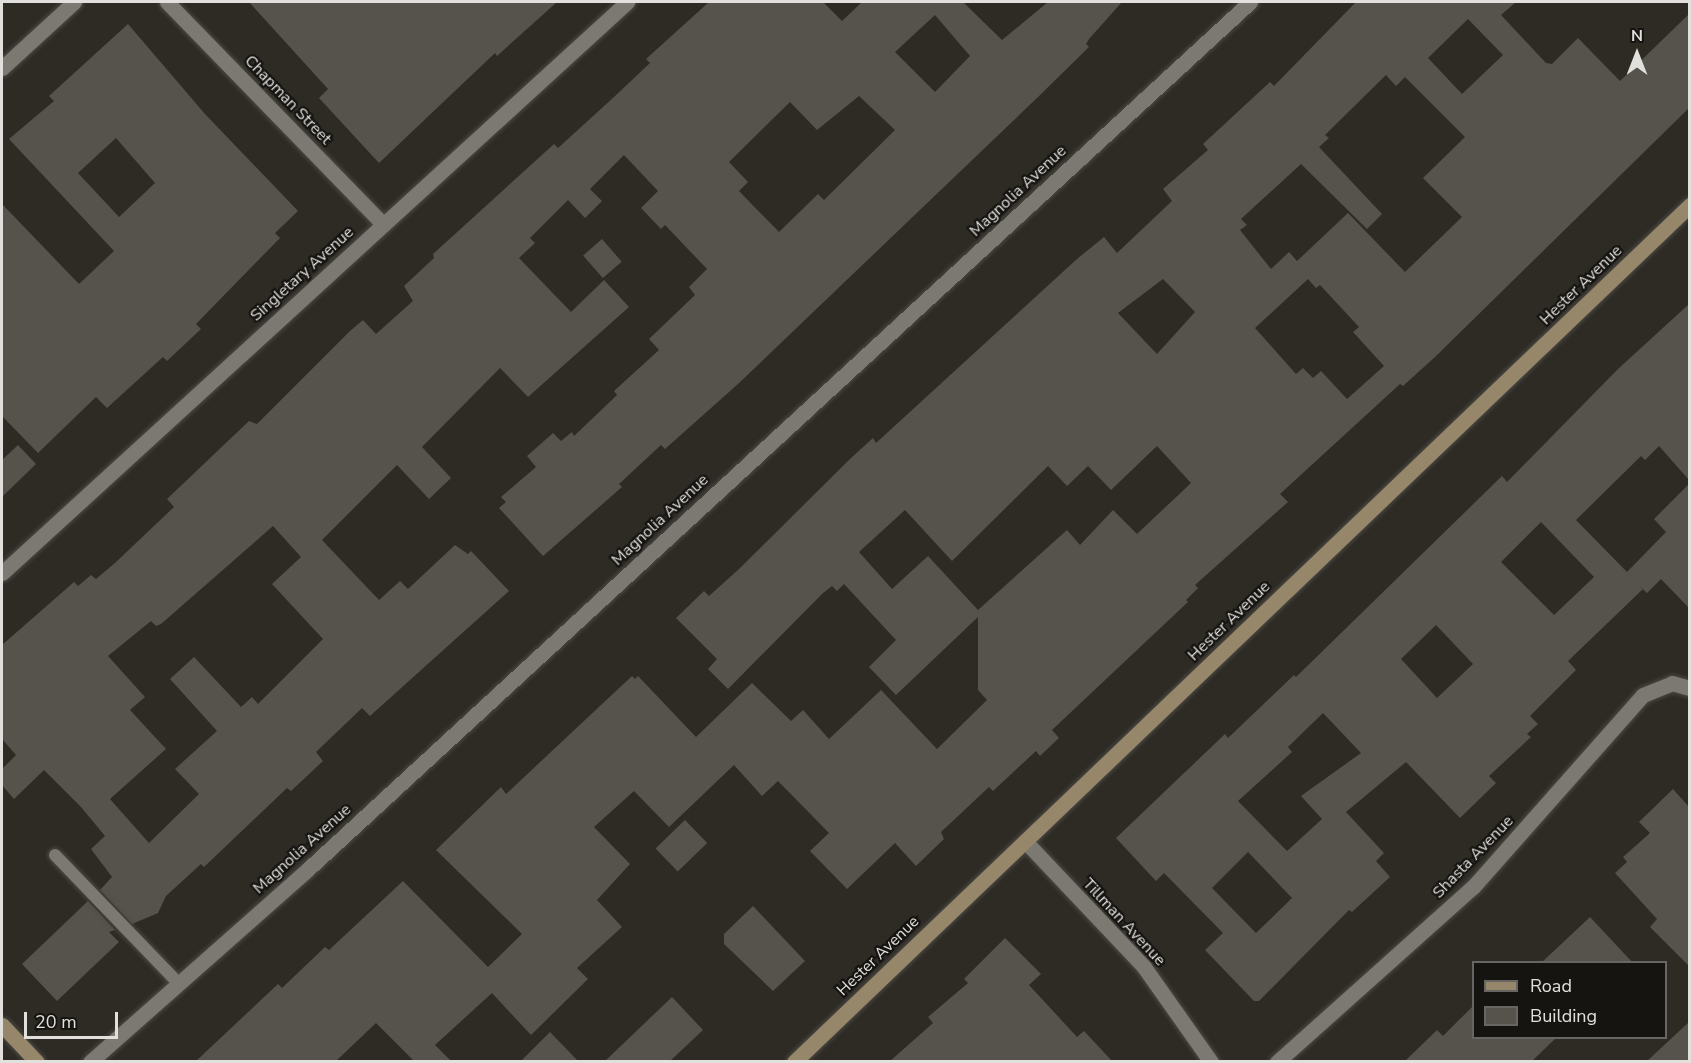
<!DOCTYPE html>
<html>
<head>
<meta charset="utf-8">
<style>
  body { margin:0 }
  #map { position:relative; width:1691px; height:1063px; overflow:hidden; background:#2e2b25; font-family:"Nunito Sans",sans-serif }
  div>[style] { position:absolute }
  .building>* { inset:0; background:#56524c; transform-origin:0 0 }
  .roads { filter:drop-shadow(0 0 2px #4c4944) drop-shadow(0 0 2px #4c4944) }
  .lane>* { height:12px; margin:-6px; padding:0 6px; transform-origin:6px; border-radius:6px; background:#7c7872 }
  .street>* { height:15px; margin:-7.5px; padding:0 7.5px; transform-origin:7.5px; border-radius:7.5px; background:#7c7872 }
  .secondary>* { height:15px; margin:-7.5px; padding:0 7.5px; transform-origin:7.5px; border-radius:7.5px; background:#96876a }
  span { translate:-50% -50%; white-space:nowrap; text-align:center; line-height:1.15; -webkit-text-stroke:4.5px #151411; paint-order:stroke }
  .street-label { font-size:16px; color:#e2e0dc }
  .frame { position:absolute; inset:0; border:3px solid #e2e0dc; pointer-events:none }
  .legend { position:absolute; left:1472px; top:961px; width:195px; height:78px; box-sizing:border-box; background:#151411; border:2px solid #676662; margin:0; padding:8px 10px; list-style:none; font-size:18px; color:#e2e0dc }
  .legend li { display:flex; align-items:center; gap:12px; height:30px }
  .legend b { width:30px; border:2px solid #676662 }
  .north { position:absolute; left:1607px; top:24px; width:60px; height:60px; -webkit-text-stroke:4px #151411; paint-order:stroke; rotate:0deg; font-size:16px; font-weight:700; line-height:24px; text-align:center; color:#e2e0dc }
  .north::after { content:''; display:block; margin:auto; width:21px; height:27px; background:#e2e0dc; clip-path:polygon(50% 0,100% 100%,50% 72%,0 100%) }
  .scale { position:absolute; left:24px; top:1012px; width:94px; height:27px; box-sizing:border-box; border:3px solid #e2e0dc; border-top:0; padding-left:8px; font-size:18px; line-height:21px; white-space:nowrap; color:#e2e0dc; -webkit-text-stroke:4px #151411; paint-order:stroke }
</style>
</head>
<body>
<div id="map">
  <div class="building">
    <i style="clip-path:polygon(249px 2px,557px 2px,497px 56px,495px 53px,379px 163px,319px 98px,328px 89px)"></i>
    <i style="clip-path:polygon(evenodd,709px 2px,823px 2px,842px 21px,862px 2px,963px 2px,1002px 40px,1048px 2px,1122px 2px,1089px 39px,1086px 44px,1089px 47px,1037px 98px,738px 384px,665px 449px,661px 445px,619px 484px,622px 487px,543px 556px,499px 508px,506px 502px,501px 497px,536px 467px,527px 456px,553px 433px,561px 441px,572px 432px,574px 436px,617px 395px,614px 391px,659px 350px,649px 339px,695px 295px,689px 287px,707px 269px,665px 225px,661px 229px,641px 208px,658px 191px,624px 155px,590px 189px,602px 201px,585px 218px,568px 200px,530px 238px,535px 243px,519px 258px,571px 312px,604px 280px,629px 307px,528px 397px,500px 368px,422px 447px,451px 478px,429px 499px,397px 465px,322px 540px,379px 600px,400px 581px,408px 589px,455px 545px,468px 554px,471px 551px,509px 591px,370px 716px,362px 708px,316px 752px,323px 761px,291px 791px,287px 788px,204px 867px,201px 864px,166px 896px,158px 913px,132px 924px,100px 890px,112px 877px,91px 849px,105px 836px,81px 807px,44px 770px,14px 799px,2px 785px,2px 769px,16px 755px,2px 739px,2px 645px,74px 582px,78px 586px,91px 575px,96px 579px,116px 562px,174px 507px,167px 499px,249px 421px,257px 424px,350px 331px,363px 320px,376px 334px,413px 301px,404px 286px,434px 258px,433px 254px,554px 144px,558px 148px,614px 97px,650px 63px,646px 59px,709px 2px,935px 15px,970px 56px,935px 92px,895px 52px,935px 15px,709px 2px,859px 96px,895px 130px,824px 200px,818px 194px,779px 232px,739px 191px,748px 182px,729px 162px,790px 102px,817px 130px,859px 96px,709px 2px,273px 526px,301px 557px,272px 584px,323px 639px,258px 704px,252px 697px,241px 707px,194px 657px,170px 679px,217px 731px,175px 769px,199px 794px,149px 843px,110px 799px,166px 749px,130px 710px,145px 697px,108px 656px,151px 621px,156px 626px,161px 624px,273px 526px)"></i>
    <i style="clip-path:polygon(evenodd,1356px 2px,1516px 2px,1501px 15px,1546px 63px,1552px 64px,1578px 38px,1620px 81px,1689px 14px,1689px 108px,1435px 357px,1403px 386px,1400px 384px,1280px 494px,1288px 502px,1195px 585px,1198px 588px,1186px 600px,1188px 602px,1052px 730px,1059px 738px,1040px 756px,1036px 751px,993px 791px,989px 787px,941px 832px,944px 839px,916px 866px,895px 843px,847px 889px,810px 851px,829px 833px,778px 781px,762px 796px,734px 765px,669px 827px,634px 791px,594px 827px,630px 864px,597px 900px,622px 927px,577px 968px,588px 979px,531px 1035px,492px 993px,435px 1045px,452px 1062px,415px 1062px,376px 1023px,335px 1062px,195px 1062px,278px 984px,282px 988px,325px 947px,329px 950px,403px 881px,488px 967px,522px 934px,436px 850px,501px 787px,506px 794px,632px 676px,635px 679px,638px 676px,696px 737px,752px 683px,791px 721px,803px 710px,829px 739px,881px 690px,937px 749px,987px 700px,978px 690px,978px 617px,896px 695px,869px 667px,896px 640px,844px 584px,837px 591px,832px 586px,822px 594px,728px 689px,708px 669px,717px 659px,676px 618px,704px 591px,709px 596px,739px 569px,851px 458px,873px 438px,876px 443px,1077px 259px,1104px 237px,1117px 253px,1172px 201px,1163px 189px,1208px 150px,1203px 144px,1270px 82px,1274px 86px,1356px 2px,1468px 19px,1503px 55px,1462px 94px,1428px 58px,1468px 19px,1356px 2px,1386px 75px,1396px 86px,1405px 77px,1465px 137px,1423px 178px,1462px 217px,1405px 272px,1348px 213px,1297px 261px,1289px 252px,1271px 269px,1240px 230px,1247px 225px,1241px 219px,1301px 164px,1367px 229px,1382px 214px,1319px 147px,1329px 138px,1325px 135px,1386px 75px,1356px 2px,1163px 279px,1195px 312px,1157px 354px,1118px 313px,1163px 279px,1356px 2px,1308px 279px,1316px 288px,1320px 285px,1359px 327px,1353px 332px,1384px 366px,1347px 399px,1321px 371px,1313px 378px,1303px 368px,1296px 374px,1255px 328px,1308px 279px,1356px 2px,1157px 446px,1191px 483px,1137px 534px,1113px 510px,1080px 545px,1067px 530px,978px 610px,928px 556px,892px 589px,859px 552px,905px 510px,952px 561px,1048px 466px,1067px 486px,1088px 466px,1111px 490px,1157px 446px)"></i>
    <i style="clip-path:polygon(evenodd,128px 24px,205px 114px,298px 211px,275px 233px,280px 238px,196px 324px,201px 329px,167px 361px,163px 357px,107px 408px,96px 397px,38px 453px,2px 416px,2px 204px,79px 284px,114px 251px,9px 139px,54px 101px,49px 96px,128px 24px,116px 138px,155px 183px,119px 217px,78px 173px,116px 138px)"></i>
    <i style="left:602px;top:239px;width:30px;height:25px;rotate:49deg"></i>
    <i style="clip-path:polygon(evenodd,1689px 304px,1689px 480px,1659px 446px,1645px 460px,1641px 456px,1576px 520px,1627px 572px,1666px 532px,1654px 519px,1689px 484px,1689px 608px,1661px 579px,1647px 593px,1639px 586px,1643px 589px,1568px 661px,1576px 670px,1530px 716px,1538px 724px,1527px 734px,1531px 737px,1489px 776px,1496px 783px,1460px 818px,1406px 762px,1346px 812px,1384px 853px,1376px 861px,1390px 877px,1352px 912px,1349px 910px,1259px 1001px,1254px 1001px,1205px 950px,1223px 933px,1164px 873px,1156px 881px,1116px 838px,1225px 734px,1228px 738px,1294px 675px,1296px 677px,1502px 476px,1507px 482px,1618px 369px,1689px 304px,1541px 522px,1594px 577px,1554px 615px,1501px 562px,1541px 522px,1689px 304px,1436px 625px,1473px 664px,1437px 698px,1401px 659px,1436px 625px,1689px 304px,1323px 713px,1361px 753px,1301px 796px,1322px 819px,1287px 851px,1238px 801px,1292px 752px,1288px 747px,1323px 713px,1689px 304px,1248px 852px,1292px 898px,1256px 933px,1212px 888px,1248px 852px)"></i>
    <i style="clip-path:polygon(18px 445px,36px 464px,2px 497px,2px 460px)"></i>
    <i style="clip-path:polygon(1673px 789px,1689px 807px,1689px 966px,1650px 927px,1657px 919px,1615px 873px,1627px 862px,1623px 857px,1650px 833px,1639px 822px)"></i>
    <i style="left:685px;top:820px;width:32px;height:41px;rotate:46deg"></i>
    <i style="clip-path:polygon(88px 901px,115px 930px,109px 932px,119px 942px,57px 1001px,22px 964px)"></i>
    <i style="clip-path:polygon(753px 906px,805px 961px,773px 991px,724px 944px,724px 934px)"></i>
    <i style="clip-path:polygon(1590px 917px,1633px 963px,1541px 963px)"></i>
    <i style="clip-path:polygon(1005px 938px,1041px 974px,1029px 985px,1077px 1037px,1084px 1031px,1113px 1062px,889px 1062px,933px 1023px,928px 1017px,968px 983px,964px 979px)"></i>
    <i style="clip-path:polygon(672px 997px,703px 1030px,669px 1062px,604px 1062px)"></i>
    <i style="clip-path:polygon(1473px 1006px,1473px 1038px,1556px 1038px,1531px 1062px,1404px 1062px,1437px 1030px,1443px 1036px)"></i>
    <i style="clip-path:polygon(1689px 1022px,1689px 1062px,1646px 1062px)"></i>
    <i style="clip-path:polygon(550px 1032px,579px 1062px,520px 1062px)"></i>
  </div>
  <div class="roads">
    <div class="lane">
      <i style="left:55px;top:855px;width:178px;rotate:46.1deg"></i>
    </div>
    <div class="street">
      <i style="left:167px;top:2px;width:310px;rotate:45.8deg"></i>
      <i style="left:2px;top:68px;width:98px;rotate:-42.5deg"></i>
      <i style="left:2px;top:573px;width:847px;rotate:-42.41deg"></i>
      <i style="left:1025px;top:841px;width:173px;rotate:46.6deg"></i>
      <i style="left:1144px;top:967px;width:116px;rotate:54.8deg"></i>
      <i style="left:90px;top:1062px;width:290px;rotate:-41.5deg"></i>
      <i style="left:307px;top:870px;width:1282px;rotate:-42.63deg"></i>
      <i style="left:1277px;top:1062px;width:263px;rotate:-41.8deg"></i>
      <i style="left:1473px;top:887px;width:256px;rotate:-48.5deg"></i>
      <i style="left:1643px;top:695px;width:31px;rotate:-22deg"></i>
      <i style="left:1672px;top:683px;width:19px;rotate:16deg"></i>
    </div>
    <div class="secondary">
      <i style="left:2px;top:1025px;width:51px;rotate:46.6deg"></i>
      <i style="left:794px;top:1062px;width:1240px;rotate:-43.73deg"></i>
    </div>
  </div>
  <div class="street-label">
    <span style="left:288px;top:100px;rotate:46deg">Chapman Street</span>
    <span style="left:1018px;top:191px;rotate:-43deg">Magnolia Avenue</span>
    <span style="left:302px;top:274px;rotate:-42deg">Singletary Avenue</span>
    <span style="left:1581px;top:285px;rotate:-44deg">Hester Avenue</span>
    <span style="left:660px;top:520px;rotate:-43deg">Magnolia Avenue</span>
    <span style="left:1229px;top:621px;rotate:-44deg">Hester Avenue</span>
    <span style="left:302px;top:849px;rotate:-42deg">Magnolia Avenue</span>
    <span style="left:1473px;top:857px;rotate:-46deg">Shasta Avenue</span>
    <span style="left:1124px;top:922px;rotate:47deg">Tillman Avenue</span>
    <span style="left:878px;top:956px;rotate:-44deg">Hester Avenue</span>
  </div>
  <div class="frame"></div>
  <ul class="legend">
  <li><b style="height:8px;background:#96876a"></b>Road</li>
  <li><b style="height:16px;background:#56524c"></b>Building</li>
  </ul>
  <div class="north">N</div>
  <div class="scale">20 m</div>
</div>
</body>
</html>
